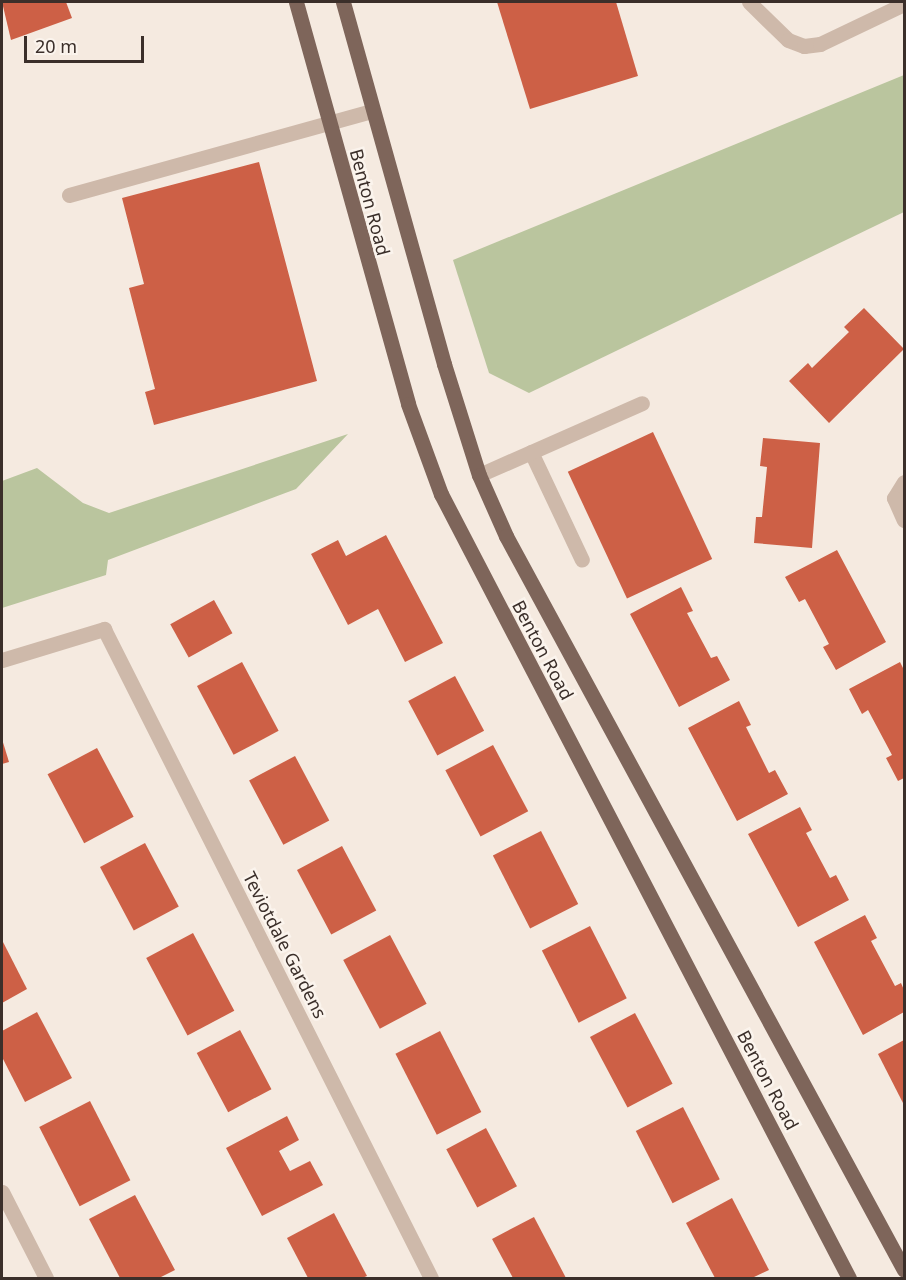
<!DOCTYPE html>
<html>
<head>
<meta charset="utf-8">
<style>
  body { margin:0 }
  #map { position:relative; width:906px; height:1280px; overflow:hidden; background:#f5eae0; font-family:"Noto Sans",sans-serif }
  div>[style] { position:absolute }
  .green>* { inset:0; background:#bac59e }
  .building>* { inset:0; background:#cd6046; transform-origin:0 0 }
  .minor>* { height:15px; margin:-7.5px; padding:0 7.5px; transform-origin:7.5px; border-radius:7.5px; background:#ceb9aa }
  .major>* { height:15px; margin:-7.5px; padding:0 7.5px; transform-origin:7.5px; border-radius:7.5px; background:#7e655a }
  span { translate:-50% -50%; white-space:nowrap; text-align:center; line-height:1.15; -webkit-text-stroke:5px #fbf4ed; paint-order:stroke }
  .street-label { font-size:18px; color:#3b2f2a }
  .frame { position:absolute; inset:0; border:3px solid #3b2f2a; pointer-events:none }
  .scale { position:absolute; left:24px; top:36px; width:120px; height:27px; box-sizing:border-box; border:3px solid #3b2f2a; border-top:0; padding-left:8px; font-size:18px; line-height:21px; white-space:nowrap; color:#3b2f2a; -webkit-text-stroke:4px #fbf4ed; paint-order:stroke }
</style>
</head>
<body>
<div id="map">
  <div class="green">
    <i style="clip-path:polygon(904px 75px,904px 212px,529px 393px,489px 373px,453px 260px)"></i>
    <i style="clip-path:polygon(348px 434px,296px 489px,108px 560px,106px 575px,2px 608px,2px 481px,37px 468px,83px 503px,109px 513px)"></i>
  </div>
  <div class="building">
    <i style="clip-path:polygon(2px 2px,66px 2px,72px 18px,11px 40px)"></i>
    <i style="clip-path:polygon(497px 2px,616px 2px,638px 76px,530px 109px)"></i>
    <i style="clip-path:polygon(259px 162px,317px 381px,154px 425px,145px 392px,155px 389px,129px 288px,144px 284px,122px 198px)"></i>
    <i style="clip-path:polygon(864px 308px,904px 349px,829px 423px,789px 381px,808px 363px,812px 368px,849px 332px,844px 327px)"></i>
    <i style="left:653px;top:432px;width:140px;height:94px;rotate:65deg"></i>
    <i style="clip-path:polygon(763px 438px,820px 443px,812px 548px,754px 543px,756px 517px,762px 517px,767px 467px,760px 466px)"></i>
    <i style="clip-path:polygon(386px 535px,443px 643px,405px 662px,378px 609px,348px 625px,311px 554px,338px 540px,346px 556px)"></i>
    <i style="clip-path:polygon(837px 550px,886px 642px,836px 670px,823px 647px,829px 644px,805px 599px,799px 602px,785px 577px)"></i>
    <i style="clip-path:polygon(681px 587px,693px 611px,687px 613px,711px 658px,717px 656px,730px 680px,679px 707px,630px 614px)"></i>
    <i style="left:214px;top:600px;width:38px;height:50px;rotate:61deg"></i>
    <i style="left:242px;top:662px;width:78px;height:51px;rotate:62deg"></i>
    <i style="clip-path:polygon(900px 662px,904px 670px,904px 778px,898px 781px,886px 758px,892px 755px,868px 710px,862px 714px,849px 689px)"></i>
    <i style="left:455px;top:676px;width:62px;height:53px;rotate:62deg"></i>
    <i style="clip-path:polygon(739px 701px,751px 725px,746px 727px,769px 773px,775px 770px,788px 794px,737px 821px,688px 728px)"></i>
    <i style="clip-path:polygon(2px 739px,9px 762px,2px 764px)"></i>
    <i style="left:493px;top:745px;width:75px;height:54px;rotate:62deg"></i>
    <i style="left:97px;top:748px;width:78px;height:56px;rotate:62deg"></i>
    <i style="left:295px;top:756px;width:73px;height:52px;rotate:62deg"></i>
    <i style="clip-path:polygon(800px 807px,812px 830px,806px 833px,830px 878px,836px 875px,849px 900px,798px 927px,748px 834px)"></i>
    <i style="left:541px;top:831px;width:82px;height:54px;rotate:63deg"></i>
    <i style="left:145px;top:843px;width:72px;height:51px;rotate:62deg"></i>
    <i style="left:342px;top:846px;width:73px;height:51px;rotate:62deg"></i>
    <i style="clip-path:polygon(865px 915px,877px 938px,871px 941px,895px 986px,901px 983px,904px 990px,904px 1012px,863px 1035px,814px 942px)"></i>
    <i style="left:590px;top:926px;width:81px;height:54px;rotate:63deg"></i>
    <i style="left:193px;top:933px;width:88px;height:53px;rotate:62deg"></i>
    <i style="left:390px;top:935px;width:78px;height:53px;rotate:62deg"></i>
    <i style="clip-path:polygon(2px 940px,27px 989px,2px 1003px)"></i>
    <i style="clip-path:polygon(37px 1012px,72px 1078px,25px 1102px,2px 1057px,2px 1031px)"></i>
    <i style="left:635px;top:1013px;width:80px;height:51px;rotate:62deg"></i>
    <i style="left:240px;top:1030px;width:67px;height:49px;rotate:62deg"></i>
    <i style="left:440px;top:1031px;width:91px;height:50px;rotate:63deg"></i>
    <i style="clip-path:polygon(904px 1040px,904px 1105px,878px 1054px)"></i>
    <i style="left:90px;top:1101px;width:89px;height:57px;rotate:63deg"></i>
    <i style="left:683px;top:1107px;width:81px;height:53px;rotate:63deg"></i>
    <i style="clip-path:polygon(287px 1116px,299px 1140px,279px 1151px,290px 1171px,310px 1161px,323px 1185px,262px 1216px,226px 1148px)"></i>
    <i style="left:486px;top:1128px;width:66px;height:45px;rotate:62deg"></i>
    <i style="clip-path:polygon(135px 1195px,175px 1270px,159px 1278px,120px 1278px,89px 1219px)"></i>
    <i style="clip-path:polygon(732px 1198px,769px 1270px,752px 1278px,715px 1278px,686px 1223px)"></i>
    <i style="clip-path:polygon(334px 1213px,367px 1276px,362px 1278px,308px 1278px,287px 1238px)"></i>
    <i style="clip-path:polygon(534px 1217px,566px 1278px,513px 1278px,492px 1239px)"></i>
  </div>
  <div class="minor">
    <i style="left:749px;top:2px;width:54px;rotate:44.3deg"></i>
    <i style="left:788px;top:40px;width:17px;rotate:21deg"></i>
    <i style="left:804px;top:46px;width:16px;rotate:-7deg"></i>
    <i style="left:820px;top:44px;width:93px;rotate:-25.5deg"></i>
    <i style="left:69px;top:195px;width:314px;rotate:-15.5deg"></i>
    <i style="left:531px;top:452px;width:119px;rotate:64.7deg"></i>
    <i style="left:479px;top:475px;width:178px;rotate:-23.8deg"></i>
    <i style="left:904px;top:482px;width:19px;rotate:122deg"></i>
    <i style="left:894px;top:498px;width:24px;rotate:66deg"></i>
    <i style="left:2px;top:660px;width:107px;rotate:-16.9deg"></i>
    <i style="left:104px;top:629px;width:727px;rotate:63.26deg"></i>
    <i style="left:2px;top:1192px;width:97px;rotate:62.9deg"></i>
  </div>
  <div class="major">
    <i style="left:296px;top:2px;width:417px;rotate:74.4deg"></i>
    <i style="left:408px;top:404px;width:96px;rotate:69.9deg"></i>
    <i style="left:441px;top:494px;width:884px;rotate:62.51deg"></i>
    <i style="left:343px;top:2px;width:376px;rotate:74.4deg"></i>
    <i style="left:444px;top:364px;width:116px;rotate:72.5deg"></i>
    <i style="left:479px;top:475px;width:67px;rotate:66.1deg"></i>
    <i style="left:506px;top:536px;width:835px;rotate:61.53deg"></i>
  </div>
  <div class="street-label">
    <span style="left:370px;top:202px;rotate:75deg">Benton Road</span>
    <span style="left:543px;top:650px;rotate:62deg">Benton Road</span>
    <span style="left:285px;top:945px;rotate:63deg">Teviotdale Gardens</span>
    <span style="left:768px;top:1080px;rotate:62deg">Benton Road</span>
  </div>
  <div class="frame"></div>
  <div class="scale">20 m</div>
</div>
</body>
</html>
